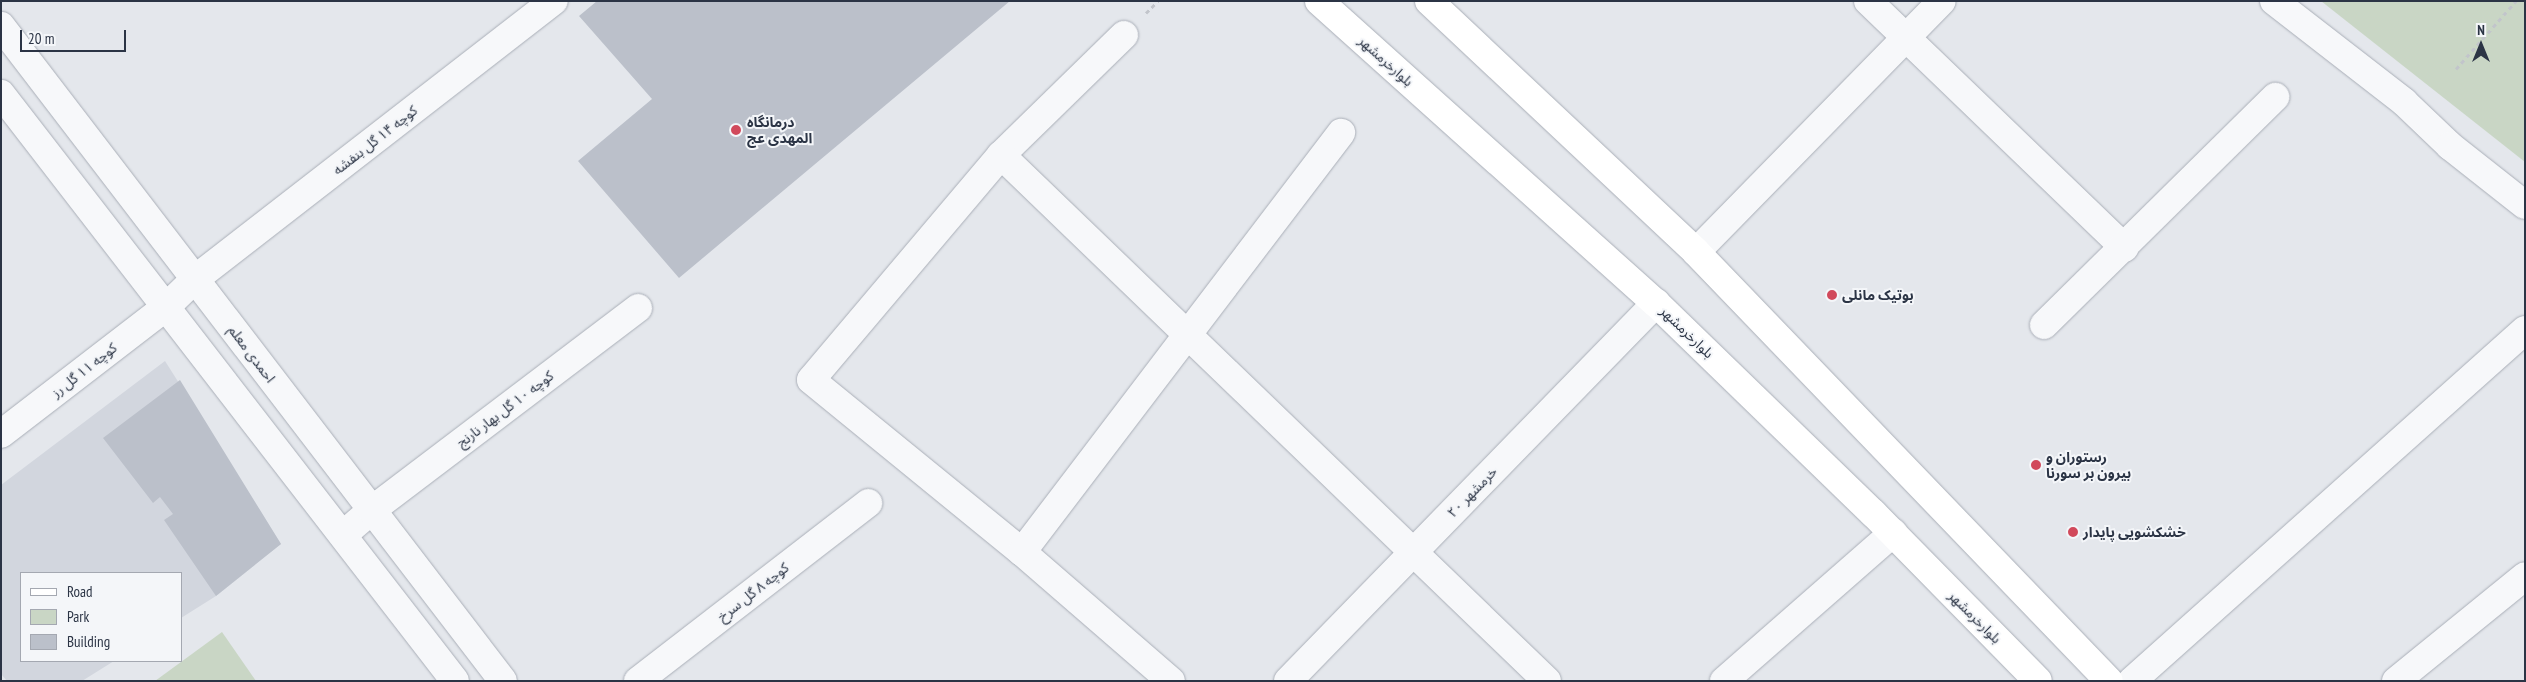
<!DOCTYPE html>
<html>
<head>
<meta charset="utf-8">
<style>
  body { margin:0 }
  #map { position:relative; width:2526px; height:682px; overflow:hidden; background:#e4e7ec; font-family:"PT Sans Narrow","Noto Sans Arabic",sans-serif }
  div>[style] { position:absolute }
  .built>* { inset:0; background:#d2d6de }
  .green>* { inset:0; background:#c9d6c5 }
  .building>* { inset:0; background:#bbc0ca }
  .path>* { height:3px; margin-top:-1.5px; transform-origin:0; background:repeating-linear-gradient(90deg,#c2c5cb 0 4px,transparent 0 8px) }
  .roads { filter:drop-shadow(0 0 1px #a9aeb7) drop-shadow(0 0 1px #a9aeb7) }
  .minor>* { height:28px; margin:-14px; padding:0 14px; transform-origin:14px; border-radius:14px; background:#f7f8fa }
  .tertiary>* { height:28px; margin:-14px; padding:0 14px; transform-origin:14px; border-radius:14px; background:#f7f8fa }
  .primary>* { height:28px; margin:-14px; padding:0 14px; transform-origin:14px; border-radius:14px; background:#fff }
  .dots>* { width:14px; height:14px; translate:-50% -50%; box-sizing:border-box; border:2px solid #f4f6f9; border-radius:50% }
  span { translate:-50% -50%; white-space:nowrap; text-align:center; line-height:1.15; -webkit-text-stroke:4px #f4f6f9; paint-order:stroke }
  .street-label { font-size:14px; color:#2b3445 }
  .poi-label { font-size:14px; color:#2b3445; font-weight:700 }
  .left { translate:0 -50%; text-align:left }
  .frame { position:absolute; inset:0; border:2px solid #2b3445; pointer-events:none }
  .legend { position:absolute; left:20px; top:572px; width:162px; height:90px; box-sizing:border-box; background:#f4f6f9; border:1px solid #a4a8b1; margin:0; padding:6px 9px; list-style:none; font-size:15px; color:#2b3445 }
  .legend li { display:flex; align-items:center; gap:10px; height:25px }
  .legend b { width:25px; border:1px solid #a4a8b1 }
  .north { position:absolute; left:2456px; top:20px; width:50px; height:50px; -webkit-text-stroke:4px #f4f6f9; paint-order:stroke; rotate:0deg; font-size:14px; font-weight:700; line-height:20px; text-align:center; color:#2b3445 }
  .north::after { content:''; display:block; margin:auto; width:18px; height:22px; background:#2b3445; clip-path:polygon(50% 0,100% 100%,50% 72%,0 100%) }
  .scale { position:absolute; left:20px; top:30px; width:106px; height:22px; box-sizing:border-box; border:2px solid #2b3445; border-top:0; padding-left:6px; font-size:15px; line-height:18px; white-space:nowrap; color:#2b3445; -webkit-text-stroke:4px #f4f6f9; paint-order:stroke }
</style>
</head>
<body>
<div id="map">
  <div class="built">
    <i style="clip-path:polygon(165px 361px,281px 544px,216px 596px,181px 618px,181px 573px,21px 573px,21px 661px,114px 661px,82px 681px,7px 681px,1px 674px,1px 485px)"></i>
  </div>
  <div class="green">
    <i style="clip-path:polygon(2321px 1px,2525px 1px,2525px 162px)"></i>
    <i style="clip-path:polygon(222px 632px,256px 681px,155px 681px)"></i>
  </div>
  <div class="building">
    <i style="clip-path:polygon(597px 1px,1010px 1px,679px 278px,578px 161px,652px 99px,579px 16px)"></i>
    <i style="clip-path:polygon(180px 380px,281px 544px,216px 596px,164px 520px,173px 514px,160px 497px,153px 503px,103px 438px)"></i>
  </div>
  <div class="path">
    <i style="left:1146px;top:13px;width:17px;rotate:-45deg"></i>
    <i style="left:2456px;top:69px;width:91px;rotate:-48.6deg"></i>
  </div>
  <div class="roads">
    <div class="minor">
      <i style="left:1868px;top:1px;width:356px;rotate:43.9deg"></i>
      <i style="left:2274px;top:1px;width:165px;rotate:37.8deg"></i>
      <i style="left:2404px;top:102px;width:64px;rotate:43.7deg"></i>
      <i style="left:2450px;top:146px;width:95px;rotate:38.2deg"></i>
      <i style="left:1124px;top:35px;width:172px;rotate:135.7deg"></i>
      <i style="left:1001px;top:155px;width:294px;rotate:130.2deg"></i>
      <i style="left:811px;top:380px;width:272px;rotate:39.2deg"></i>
      <i style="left:1022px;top:552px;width:197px;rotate:40.9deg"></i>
      <i style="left:1001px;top:155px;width:758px;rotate:43.93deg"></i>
      <i style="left:1696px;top:252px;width:351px;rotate:-45.6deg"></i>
      <i style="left:2044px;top:325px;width:325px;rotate:-44.6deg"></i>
      <i style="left:1px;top:434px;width:208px;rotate:-37.6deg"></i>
      <i style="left:166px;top:307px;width:40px;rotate:-44deg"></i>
      <i style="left:195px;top:279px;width:454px;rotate:-37.8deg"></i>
      <i style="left:343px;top:535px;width:38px;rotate:-41deg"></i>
      <i style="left:372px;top:510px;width:334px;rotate:-37.2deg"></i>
      <i style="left:1022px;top:552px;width:527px;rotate:-52.72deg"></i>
      <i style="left:638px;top:681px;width:291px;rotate:-37.7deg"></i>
      <i style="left:1288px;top:681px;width:528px;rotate:-45.77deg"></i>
      <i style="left:1724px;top:681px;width:225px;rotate:-41.2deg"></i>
      <i style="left:2396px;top:681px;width:166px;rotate:-39.1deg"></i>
    </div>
    <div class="tertiary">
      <i style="left:1px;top:26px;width:825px;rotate:52.53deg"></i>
      <i style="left:1px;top:94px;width:742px;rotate:52.28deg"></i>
      <i style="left:2132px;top:681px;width:527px;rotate:-41.77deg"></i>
    </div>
    <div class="primary">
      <i style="left:1319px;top:1px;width:453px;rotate:41.9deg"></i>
      <i style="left:1656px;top:303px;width:302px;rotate:44.1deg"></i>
      <i style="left:1873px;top:513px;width:235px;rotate:45.5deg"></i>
      <i style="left:1429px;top:1px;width:366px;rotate:43.2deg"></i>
      <i style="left:1696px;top:252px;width:595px;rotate:46.09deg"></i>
    </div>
  </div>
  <div class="dots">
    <i style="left:736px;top:130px;background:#d1495b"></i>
    <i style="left:1832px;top:295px;background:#d1495b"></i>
    <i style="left:2036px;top:465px;background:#d1495b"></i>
    <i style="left:2073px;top:532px;background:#d1495b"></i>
  </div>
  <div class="street-label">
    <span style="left:1386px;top:61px;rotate:42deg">بلوارخرمشهر</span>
    <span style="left:375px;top:140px;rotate:-38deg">کوچه ۱۴ گل بنفشه</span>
    <span style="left:1687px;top:332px;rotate:44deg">بلوارخرمشهر</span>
    <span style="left:252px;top:354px;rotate:53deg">احمدی معلم</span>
    <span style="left:84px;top:370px;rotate:-38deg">کوچه ۱۱ گل رز</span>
    <span style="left:505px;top:409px;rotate:-37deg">کوچه ۱۰ گل بهار نارنج</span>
    <span style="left:1472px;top:492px;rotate:-46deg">خرمشهر ۲۰</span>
    <span style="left:753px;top:592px;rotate:-38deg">کوچه ۸ گل سرخ</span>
    <span style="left:1975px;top:617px;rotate:45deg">بلوارخرمشهر</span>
  </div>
  <div class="poi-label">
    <span class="left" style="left:747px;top:130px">درمانگاه<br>المهدی عج</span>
    <span class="left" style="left:1842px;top:295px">بوتیک مانلی</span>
    <span class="left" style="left:2046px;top:465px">رستوران و<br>بیرون بر سورنا</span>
    <span class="left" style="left:2083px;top:532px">خشکشویی پایدار</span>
  </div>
  <div class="frame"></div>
  <ul class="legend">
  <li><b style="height:6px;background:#fff"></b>Road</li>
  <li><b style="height:14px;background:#c9d6c5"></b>Park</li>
  <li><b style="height:14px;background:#bbc0ca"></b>Building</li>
  </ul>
  <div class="north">N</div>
  <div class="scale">20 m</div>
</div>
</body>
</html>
